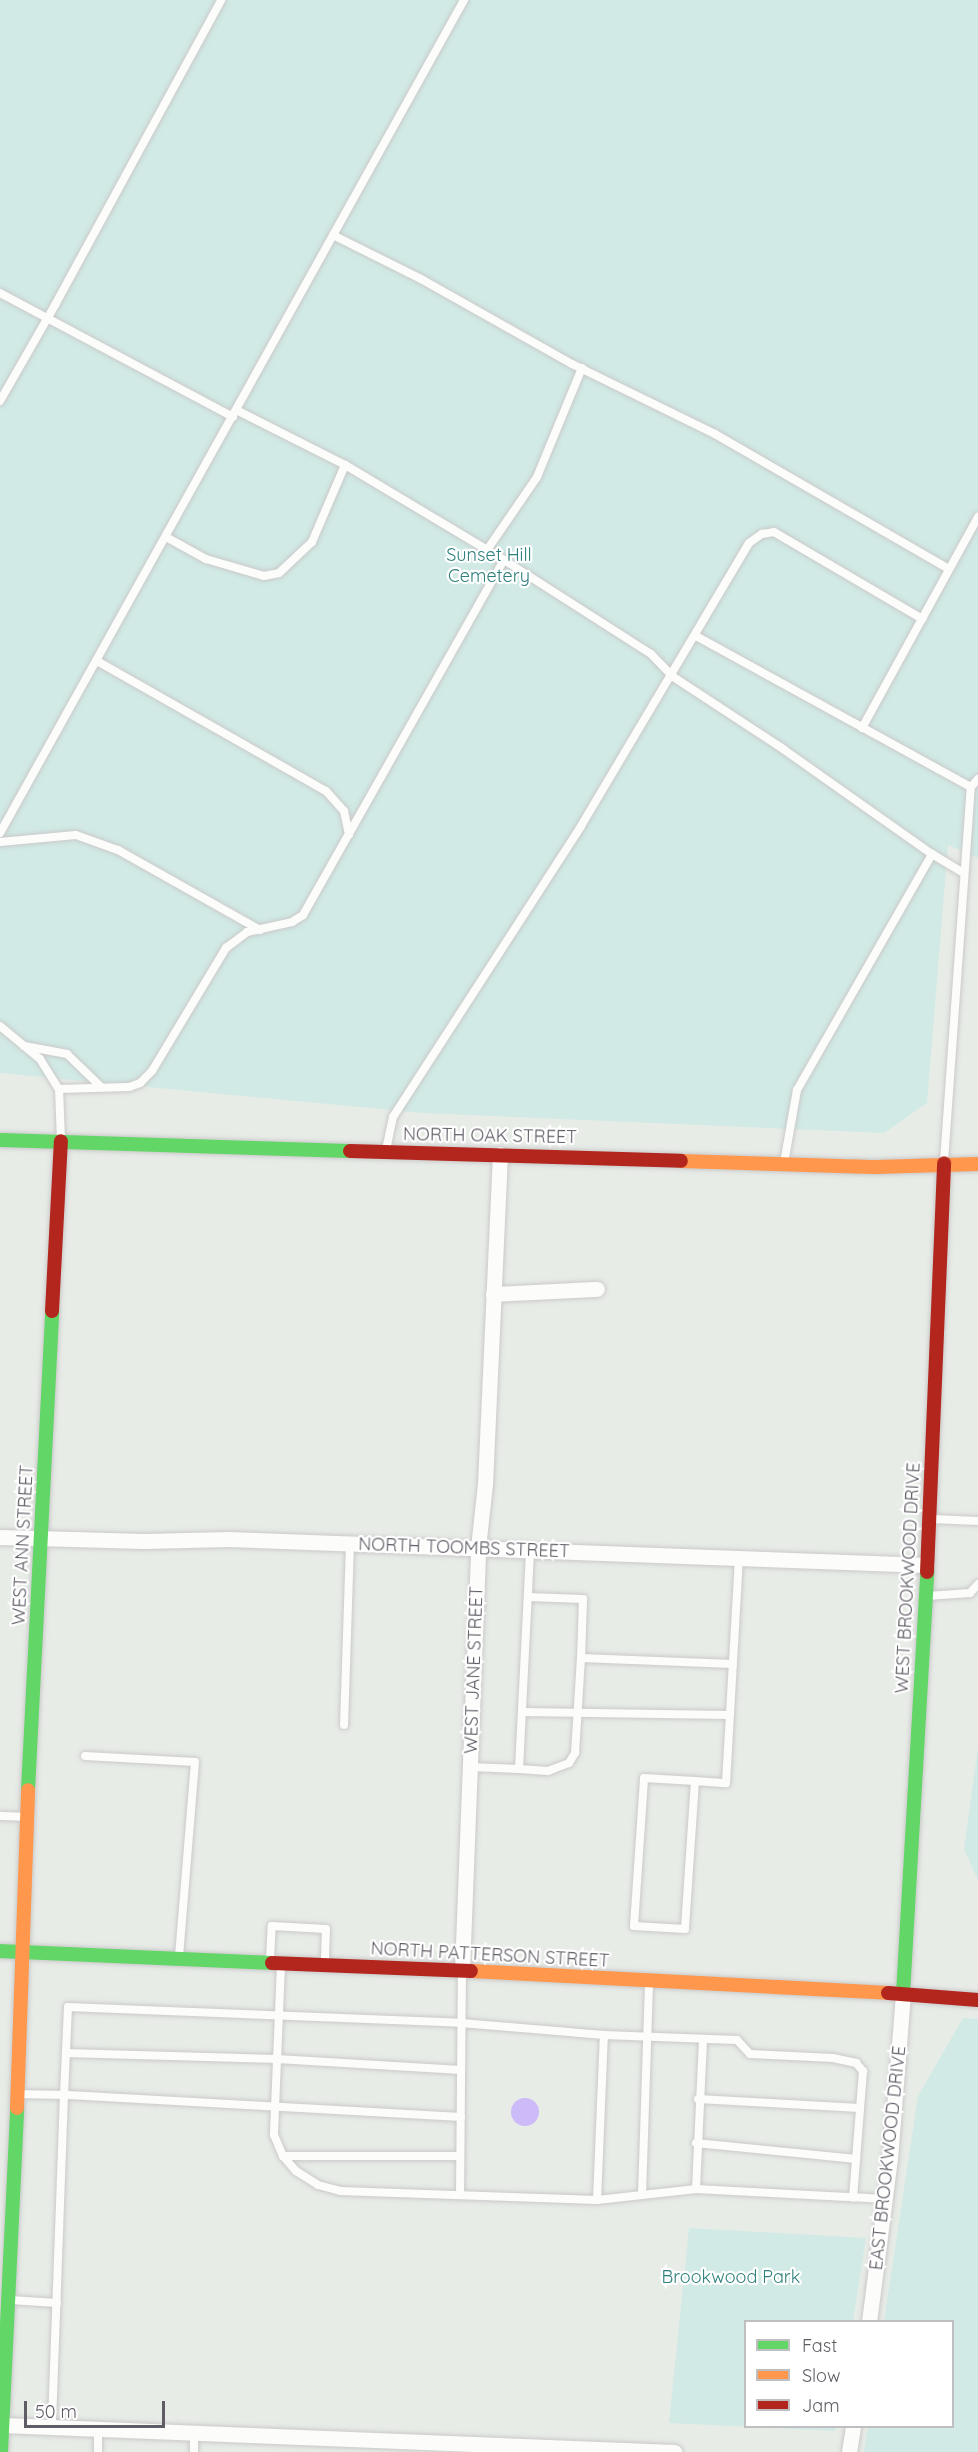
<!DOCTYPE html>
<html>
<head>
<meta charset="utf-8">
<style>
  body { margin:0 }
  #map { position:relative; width:978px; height:2452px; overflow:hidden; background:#e8ece7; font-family:Quicksand,sans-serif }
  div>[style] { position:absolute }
  .green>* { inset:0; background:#d1eae5 }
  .water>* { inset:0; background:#cdbaf8 }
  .round { border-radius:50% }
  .roads { filter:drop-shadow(0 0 2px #cacaca) drop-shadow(0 0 2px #cacaca) }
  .lane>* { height:8px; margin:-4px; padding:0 4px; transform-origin:4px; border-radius:4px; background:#fcfcfb }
  .street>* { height:15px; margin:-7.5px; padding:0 7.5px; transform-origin:7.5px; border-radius:7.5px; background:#fcfcfb }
  .fast>* { height:14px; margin:-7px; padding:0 7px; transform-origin:7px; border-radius:7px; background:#63d668 }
  .slow>* { height:14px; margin:-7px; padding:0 7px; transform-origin:7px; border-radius:7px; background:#ff974d }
  .jam>* { height:14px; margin:-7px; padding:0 7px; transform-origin:7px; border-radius:7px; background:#b3261e }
  span { translate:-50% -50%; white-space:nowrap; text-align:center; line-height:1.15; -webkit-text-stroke:4.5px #fff; paint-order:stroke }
  .park-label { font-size:18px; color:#2f817d }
  .street-label { font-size:18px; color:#605c65 }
  .legend { position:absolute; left:744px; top:2320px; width:210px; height:108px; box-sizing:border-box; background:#fff; border:2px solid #bfbec1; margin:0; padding:8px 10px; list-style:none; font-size:18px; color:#605c65 }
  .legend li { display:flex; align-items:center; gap:12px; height:30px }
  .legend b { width:30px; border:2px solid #bfbec1 }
  .scale { position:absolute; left:24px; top:2401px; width:141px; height:27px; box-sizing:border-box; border:3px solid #605c65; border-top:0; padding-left:8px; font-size:18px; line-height:21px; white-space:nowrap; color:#605c65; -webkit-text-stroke:4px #fff; paint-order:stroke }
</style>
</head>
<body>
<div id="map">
  <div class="green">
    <i style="clip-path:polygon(0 0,978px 0,978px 858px,948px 845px,927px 1103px,884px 1133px,423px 1113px,0 1073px)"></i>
    <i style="clip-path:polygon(978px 1747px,978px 1880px,964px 1849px)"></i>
    <i style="clip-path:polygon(963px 2018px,978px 2019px,978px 2452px,864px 2452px,868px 2427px,952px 2426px,952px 2322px,884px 2321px,918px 2096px)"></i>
    <i style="clip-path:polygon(689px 2228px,866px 2238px,853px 2321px,746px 2322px,746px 2426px,836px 2427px,835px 2431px,669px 2423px)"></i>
  </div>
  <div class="water">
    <i class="round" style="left:511px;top:2098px;width:28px;height:28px"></i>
  </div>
  <div class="roads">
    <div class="lane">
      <i style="left:333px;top:235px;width:98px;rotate:26.6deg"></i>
      <i style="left:421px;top:279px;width:173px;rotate:29.4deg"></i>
      <i style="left:572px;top:364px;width:159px;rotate:26.1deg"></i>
      <i style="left:715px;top:434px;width:270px;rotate:30deg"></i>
      <i style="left:0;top:293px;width:264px;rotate:28deg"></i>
      <i style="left:0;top:401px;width:111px;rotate:-60.2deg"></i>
      <i style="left:55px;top:305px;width:347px;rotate:-61.4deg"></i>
      <i style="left:166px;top:537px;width:46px;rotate:28.8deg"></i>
      <i style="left:206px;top:559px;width:60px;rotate:16.3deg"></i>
      <i style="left:264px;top:576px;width:15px;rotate:-11deg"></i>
      <i style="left:279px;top:573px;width:45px;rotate:-43.2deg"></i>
      <i style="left:312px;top:542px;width:84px;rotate:-66.8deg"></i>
      <i style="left:487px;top:550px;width:88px;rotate:-55.6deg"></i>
      <i style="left:537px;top:477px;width:118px;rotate:-67.6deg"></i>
      <i style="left:504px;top:560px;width:174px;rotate:32.6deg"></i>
      <i style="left:651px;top:654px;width:30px;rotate:46deg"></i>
      <i style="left:672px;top:676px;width:133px;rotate:33.3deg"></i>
      <i style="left:783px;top:749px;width:182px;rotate:35.2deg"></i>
      <i style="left:932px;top:854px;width:37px;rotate:31deg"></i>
      <i style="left:696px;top:636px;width:314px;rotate:28.8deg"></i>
      <i style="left:97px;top:661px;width:263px;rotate:29.6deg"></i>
      <i style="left:326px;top:791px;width:27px;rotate:48deg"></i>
      <i style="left:344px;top:811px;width:24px;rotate:78deg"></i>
      <i style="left:862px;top:728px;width:241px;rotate:-61.2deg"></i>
      <i style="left:0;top:833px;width:954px;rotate:-60.88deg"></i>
      <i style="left:0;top:842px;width:76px;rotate:-5.3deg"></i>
      <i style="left:76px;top:835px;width:45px;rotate:19.7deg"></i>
      <i style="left:118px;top:850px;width:163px;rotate:29.4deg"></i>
      <i style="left:0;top:1026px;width:52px;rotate:39.5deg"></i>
      <i style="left:40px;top:1059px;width:36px;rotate:58deg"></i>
      <i style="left:24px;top:1046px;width:44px;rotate:10.5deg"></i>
      <i style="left:67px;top:1054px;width:47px;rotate:44.1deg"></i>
      <i style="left:61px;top:1140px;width:51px;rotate:-92.2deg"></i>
      <i style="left:59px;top:1089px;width:70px;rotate:-1.6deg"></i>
      <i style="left:129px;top:1087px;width:12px;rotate:-20deg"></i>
      <i style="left:140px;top:1083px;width:17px;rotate:-45deg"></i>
      <i style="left:152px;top:1071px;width:144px;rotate:-59deg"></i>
      <i style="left:226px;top:948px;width:26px;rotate:-37deg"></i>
      <i style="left:247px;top:932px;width:46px;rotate:-12.5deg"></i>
      <i style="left:292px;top:922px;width:13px;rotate:-32deg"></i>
      <i style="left:303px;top:915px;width:408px;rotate:-60.5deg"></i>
      <i style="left:504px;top:560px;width:185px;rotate:-149.1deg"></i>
      <i style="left:345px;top:465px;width:122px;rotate:-153.2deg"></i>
      <i style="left:386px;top:1150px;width:34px;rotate:-78deg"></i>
      <i style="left:393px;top:1117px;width:346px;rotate:-57.1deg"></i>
      <i style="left:581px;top:826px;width:329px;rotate:-59.3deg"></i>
      <i style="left:749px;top:543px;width:16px;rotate:-35deg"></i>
      <i style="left:762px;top:534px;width:12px;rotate:-9deg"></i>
      <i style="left:774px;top:532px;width:172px;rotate:30.4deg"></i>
      <i style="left:944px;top:1161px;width:375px;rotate:-85.9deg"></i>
      <i style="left:971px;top:787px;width:11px;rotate:-49deg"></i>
      <i style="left:784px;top:1163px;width:74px;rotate:-79.9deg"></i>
      <i style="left:797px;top:1090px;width:272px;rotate:-60.2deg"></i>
      <i style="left:932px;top:1519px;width:46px;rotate:2.5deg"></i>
      <i style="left:927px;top:1596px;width:43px;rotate:-4deg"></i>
      <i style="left:970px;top:1593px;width:12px;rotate:-48deg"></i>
      <i style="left:528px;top:1597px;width:55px;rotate:2.1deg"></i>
      <i style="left:583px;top:1599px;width:59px;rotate:91.9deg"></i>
      <i style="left:581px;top:1658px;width:152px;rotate:2.3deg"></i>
      <i style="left:522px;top:1712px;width:208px;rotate:0.8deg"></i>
      <i style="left:344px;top:1725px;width:180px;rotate:-88.1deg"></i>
      <i style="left:85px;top:1756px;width:110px;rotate:3.1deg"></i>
      <i style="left:195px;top:1762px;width:195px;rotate:94.7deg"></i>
      <i style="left:471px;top:1767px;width:48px;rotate:2.4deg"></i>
      <i style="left:519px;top:1769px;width:219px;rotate:-87.1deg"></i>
      <i style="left:519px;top:1769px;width:29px;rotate:4deg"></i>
      <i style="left:548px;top:1771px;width:22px;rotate:-21deg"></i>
      <i style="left:569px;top:1763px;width:12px;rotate:-59deg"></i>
      <i style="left:575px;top:1753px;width:95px;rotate:-86.4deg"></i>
      <i style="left:695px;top:1781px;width:148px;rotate:93.9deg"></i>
      <i style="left:685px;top:1929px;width:51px;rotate:-176.6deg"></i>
      <i style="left:634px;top:1926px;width:148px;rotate:-86.1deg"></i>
      <i style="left:644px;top:1778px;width:51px;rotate:3.4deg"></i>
      <i style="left:695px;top:1781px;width:31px;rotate:4deg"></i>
      <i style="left:726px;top:1783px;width:226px;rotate:-86.7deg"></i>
      <i style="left:0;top:1816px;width:25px;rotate:2deg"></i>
      <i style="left:270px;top:1959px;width:33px;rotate:-87deg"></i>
      <i style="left:272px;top:1926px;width:54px;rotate:3.2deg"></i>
      <i style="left:326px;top:1929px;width:34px;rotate:92deg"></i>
      <i style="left:281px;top:1965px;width:170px;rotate:92.4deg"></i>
      <i style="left:274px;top:2135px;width:23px;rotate:67deg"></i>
      <i style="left:283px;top:2156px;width:20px;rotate:49deg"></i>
      <i style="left:296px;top:2171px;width:26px;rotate:32deg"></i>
      <i style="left:318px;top:2185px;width:23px;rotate:15deg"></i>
      <i style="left:340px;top:2191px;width:257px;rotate:2deg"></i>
      <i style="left:597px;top:2200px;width:100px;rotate:-6.3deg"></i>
      <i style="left:696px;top:2189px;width:190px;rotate:3deg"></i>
      <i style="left:66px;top:2053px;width:211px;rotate:1.6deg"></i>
      <i style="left:277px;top:2059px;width:184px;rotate:3.4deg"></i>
      <i style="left:18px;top:2094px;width:46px;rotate:1.2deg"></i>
      <i style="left:64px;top:2095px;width:332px;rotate:92.1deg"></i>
      <i style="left:698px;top:2099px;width:162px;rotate:3.2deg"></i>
      <i style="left:461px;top:2117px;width:398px;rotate:-176.8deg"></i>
      <i style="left:64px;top:2095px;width:88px;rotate:-87.4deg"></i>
      <i style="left:68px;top:2007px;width:393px;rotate:2.3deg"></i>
      <i style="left:461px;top:2023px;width:144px;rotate:4.8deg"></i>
      <i style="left:604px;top:2035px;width:133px;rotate:2.2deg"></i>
      <i style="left:737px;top:2040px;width:19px;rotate:47deg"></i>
      <i style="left:750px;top:2054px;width:83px;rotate:2.8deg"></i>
      <i style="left:833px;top:2058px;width:24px;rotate:12deg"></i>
      <i style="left:856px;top:2063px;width:11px;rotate:49deg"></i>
      <i style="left:863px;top:2071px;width:127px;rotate:94.5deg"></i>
      <i style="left:696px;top:2143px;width:161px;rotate:5.7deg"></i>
      <i style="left:283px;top:2156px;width:177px"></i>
      <i style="left:696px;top:2189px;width:149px;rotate:-87.3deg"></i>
      <i style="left:460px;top:2195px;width:223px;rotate:-89.5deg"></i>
      <i style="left:642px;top:2195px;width:211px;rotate:-88.1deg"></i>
      <i style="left:597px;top:2200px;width:165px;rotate:-87.6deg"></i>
      <i style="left:10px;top:2300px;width:47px;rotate:3.7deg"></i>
      <i style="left:98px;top:2428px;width:24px;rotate:90deg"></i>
      <i style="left:194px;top:2452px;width:20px;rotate:-90deg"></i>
    </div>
    <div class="street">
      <i style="left:493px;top:1294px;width:104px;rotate:-2.8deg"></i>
      <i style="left:0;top:1537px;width:144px;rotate:1.6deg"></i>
      <i style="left:144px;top:1541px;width:85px;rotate:-1.3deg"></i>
      <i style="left:229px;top:1539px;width:698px;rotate:2.13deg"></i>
      <i style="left:462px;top:1971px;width:423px;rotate:-87.8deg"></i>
      <i style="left:478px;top:1548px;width:64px;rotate:-83.8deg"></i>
      <i style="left:485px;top:1484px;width:330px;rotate:-87.4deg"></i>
      <i style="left:869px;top:2322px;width:164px;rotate:-82.7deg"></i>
      <i style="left:890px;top:2159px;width:166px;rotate:-85.5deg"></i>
      <i style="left:2px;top:2425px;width:673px;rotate:2.3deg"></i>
      <i style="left:849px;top:2452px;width:26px;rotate:-81deg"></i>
    </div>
    <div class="fast">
      <i style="left:0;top:1140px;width:350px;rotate:1.8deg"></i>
      <i style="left:28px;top:1790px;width:480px;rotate:-87.1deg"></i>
      <i style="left:0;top:1951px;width:272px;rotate:2.5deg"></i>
      <i style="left:903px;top:1994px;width:423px;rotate:-86.7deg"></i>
      <i style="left:1px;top:2452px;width:344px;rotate:-87.3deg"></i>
    </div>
    <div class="slow">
      <i style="left:681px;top:1161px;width:195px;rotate:1.8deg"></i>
      <i style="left:876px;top:1167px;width:102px;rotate:-1.7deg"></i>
      <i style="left:471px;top:1971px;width:418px;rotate:3deg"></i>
      <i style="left:17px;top:2108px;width:318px;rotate:-88deg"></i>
    </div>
    <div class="jam">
      <i style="left:350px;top:1151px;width:331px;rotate:1.7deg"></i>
      <i style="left:52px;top:1311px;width:170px;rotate:-87deg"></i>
      <i style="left:927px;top:1572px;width:409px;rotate:-87.6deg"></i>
      <i style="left:272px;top:1963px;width:199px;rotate:2.3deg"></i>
      <i style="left:888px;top:1993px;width:90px;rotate:4.4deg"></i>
    </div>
  </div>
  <div class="park-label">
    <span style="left:489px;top:566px">Sunset Hill<br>Cemetery</span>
    <span style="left:731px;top:2277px">Brookwood Park</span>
  </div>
  <div class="street-label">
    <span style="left:490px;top:1136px;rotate:1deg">NORTH OAK STREET</span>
    <span style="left:23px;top:1545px;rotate:-87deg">WEST ANN STREET</span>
    <span style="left:464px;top:1548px;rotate:2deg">NORTH TOOMBS STREET</span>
    <span style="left:908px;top:1578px;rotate:-87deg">WEST BROOKWOOD DRIVE</span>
    <span style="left:474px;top:1670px;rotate:-88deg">WEST JANE STREET</span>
    <span style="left:490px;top:1955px;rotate:3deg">NORTH PATTERSON STREET</span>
    <span style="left:888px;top:2158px;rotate:-84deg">EAST BROOKWOOD DRIVE</span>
  </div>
  <ul class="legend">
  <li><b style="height:8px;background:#63d668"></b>Fast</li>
  <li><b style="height:8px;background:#ff974d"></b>Slow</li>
  <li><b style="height:8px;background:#b3261e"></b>Jam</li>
  </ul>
  <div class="scale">50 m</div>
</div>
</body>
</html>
